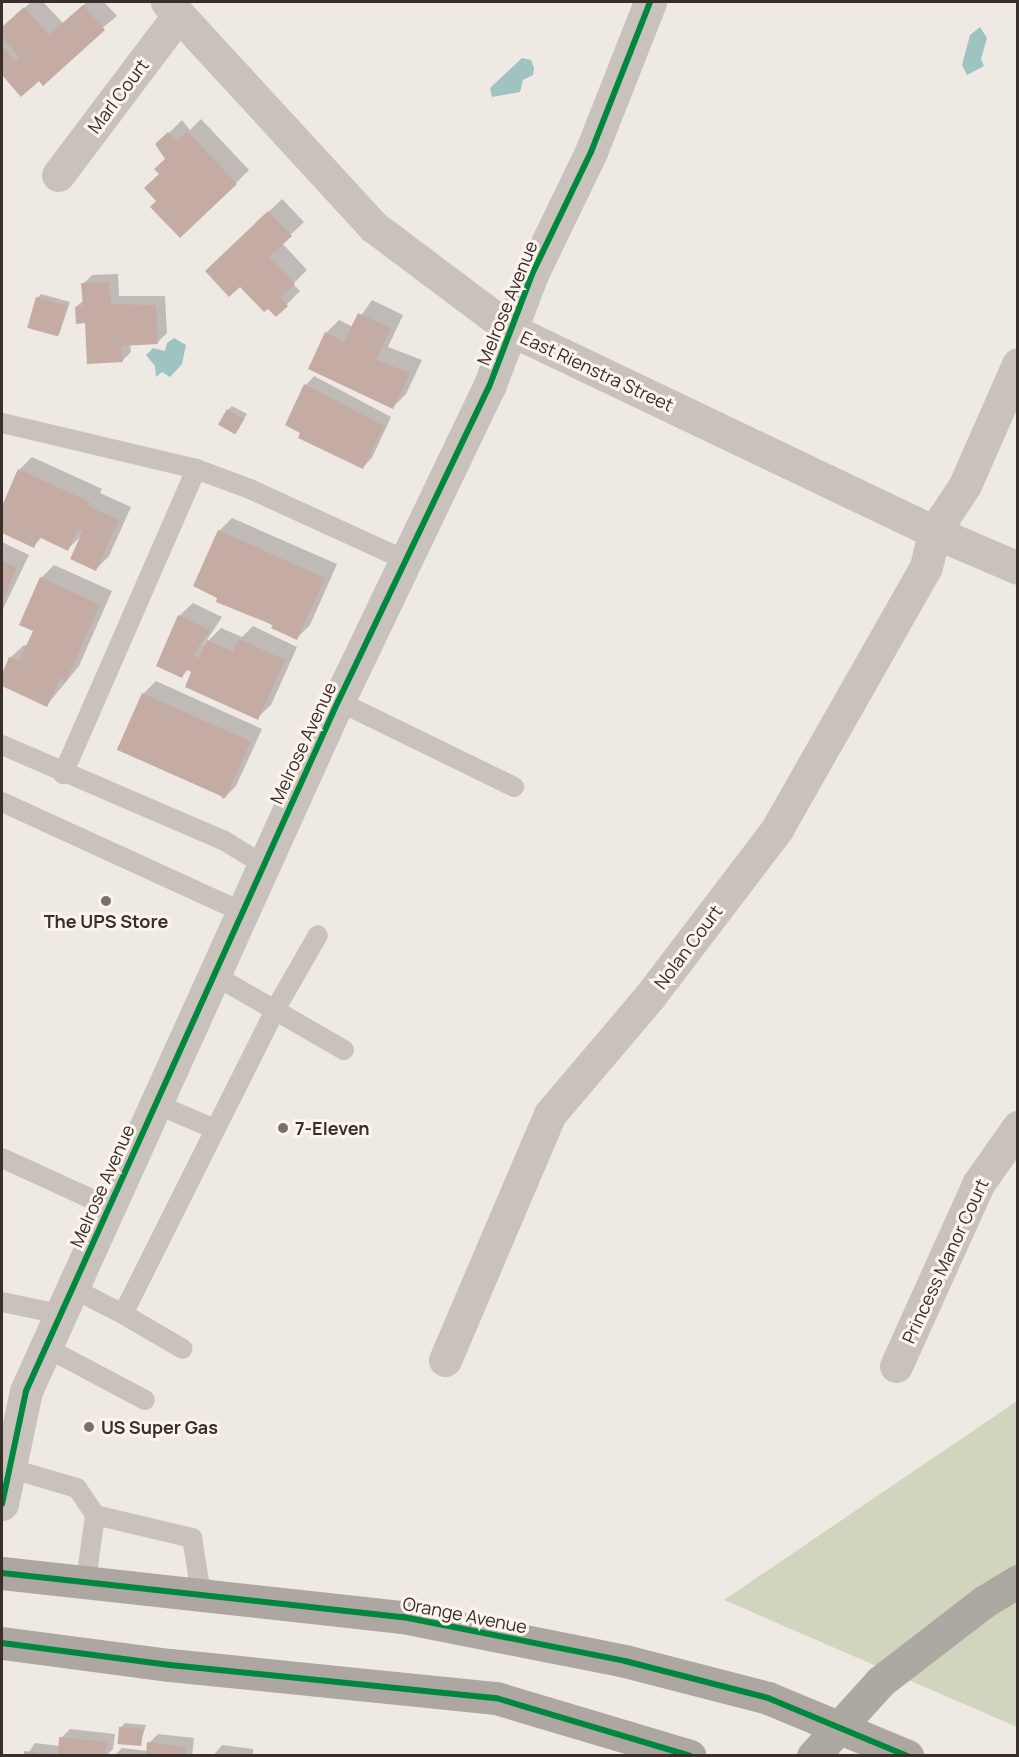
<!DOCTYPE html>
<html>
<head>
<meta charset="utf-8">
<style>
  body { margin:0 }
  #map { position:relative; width:1019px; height:1757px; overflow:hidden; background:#efe9e4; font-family:Manrope,sans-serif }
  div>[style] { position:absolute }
  .green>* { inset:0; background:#d1d5be }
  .water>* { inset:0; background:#9ec3c1 }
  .shadow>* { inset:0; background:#0003 }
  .building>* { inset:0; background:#c4aca5; transform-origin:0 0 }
  .service>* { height:20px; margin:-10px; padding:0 10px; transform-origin:10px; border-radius:10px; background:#c9c1bc }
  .minor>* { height:33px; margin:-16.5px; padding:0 16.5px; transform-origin:16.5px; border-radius:16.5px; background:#c9c1bc }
  .tertiary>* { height:33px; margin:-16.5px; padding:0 16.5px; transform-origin:16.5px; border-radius:16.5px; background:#c9c1bc }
  .primary>* { height:33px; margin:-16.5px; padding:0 16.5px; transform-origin:16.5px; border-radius:16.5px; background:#aea6a1 }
  .motorway>* { height:33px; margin:-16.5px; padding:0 16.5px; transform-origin:16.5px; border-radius:16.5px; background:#aea8a3 }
  .cycleway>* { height:6px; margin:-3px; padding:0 3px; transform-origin:3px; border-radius:3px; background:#00873e }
  .dots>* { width:16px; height:16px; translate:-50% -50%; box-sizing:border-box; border:3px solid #fbf3ec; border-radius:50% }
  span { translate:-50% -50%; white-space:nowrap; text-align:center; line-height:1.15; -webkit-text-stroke:6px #fbf3ec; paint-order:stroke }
  .street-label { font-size:18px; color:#3a2e2a }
  .poi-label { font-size:18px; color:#3a2e2a; font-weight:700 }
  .left { translate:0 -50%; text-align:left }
  .frame { position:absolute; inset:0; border:3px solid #3a2e2a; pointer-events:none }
</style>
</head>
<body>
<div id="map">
  <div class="green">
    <i style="clip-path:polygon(1017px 1401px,1017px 1727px,724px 1600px)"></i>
  </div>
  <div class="water">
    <i style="clip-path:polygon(980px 27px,987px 38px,981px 59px,984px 66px,967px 75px,962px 65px,970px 35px)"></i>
    <i style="clip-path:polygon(522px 58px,531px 60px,534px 68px,533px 75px,523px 80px,520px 92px,492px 97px,490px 88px)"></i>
    <i style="clip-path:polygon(174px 338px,186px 345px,182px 364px,170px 377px,162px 372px,156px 377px,155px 366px,146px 355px,153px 348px,165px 351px,167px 343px)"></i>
  </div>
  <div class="shadow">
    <i style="clip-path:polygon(31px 2px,43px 2px,63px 23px,87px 2px,104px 2px,117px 16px,21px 95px,2px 73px,2px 29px)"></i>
    <i style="clip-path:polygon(201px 119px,249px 170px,236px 183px,158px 201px,166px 159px,157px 145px,182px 120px,190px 130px)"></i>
    <i style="clip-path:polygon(282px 199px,304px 222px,282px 243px,307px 270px,293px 284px,300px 291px,276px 315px,220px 258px)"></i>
    <i style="clip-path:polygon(118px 274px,119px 296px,165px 296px,167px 333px,158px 342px,130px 344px,131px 352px,122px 361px,76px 307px,84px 300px,83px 284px,92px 275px)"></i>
    <i style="clip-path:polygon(41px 294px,70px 302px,59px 335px,37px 298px)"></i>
    <i style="clip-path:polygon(372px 300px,403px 315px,388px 347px,422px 360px,406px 394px,393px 407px,326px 333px,339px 320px,353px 327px)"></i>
    <i style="clip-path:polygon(314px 376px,391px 417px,372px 458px,363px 467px,306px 385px)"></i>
    <i style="clip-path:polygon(232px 406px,247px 414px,238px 429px,228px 410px)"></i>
    <i style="clip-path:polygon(32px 457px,102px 489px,100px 493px,131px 507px,109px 556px,96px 569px,82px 535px,68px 549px,42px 537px,34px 546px,2px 532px,2px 509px,19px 470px)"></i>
    <i style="clip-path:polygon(232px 518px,337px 564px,310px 625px,297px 638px,194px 585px,219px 531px)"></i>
    <i style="clip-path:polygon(2px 542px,29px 555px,2px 611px)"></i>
    <i style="clip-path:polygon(54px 565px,112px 591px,79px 666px,47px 705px,2px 684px,2px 677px,10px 658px,24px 645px,27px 646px,35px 630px,41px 578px)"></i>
    <i style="clip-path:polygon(193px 603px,222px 617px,203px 646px,221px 628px,242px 637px,253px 626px,297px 647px,271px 705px,257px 718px,193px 671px,189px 669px,182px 676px,179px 616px)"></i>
    <i style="clip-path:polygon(156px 681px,262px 729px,236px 786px,223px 799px,143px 694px)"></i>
    <i style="clip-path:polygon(125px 1723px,146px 1725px,140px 1745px,121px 1727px)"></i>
    <i style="clip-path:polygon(70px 1729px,115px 1734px,113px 1749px,106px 1756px,26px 1756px,35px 1743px,60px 1746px,61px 1738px)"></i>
    <i style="clip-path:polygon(158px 1734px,194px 1738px,192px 1756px,114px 1756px,122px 1748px,148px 1751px,149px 1743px)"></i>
    <i style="clip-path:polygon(222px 1745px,253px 1749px,253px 1756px,213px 1756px)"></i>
  </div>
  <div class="building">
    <i style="clip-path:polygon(83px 5px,105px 30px,43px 86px,39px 81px,21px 97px,2px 75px,2px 46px,16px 62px,20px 58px,2px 37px,2px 27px,24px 7px,49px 35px)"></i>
    <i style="clip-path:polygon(187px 131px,237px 184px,180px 238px,150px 207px,156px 201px,144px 188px,159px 174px,154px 169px,165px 159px,155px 144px,168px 132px,176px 142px)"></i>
    <i style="clip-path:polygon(268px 211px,292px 236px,269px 257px,295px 284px,280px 298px,288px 306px,276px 317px,268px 309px,264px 312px,240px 287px,229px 297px,205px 271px)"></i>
    <i style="clip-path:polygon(109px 282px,111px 304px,156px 305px,158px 344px,121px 346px,123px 362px,87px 364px,85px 323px,76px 324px,75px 307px,83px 306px,81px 283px)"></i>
    <i style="left:36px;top:297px;width:32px;height:32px;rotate:16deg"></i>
    <i style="clip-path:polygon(358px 313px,391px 328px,376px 360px,410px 373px,393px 409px,308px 369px,325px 332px,344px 342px)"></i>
    <i style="clip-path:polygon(304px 384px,384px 426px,363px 469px,298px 438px,300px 433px,285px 425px)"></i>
    <i style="left:227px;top:409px;width:20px;height:18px;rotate:30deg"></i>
    <i style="clip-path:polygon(18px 469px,90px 502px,88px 506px,119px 520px,96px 571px,70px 559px,83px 530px,78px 529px,68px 551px,39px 537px,34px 548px,2px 533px,2px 506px)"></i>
    <i style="clip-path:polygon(218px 530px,325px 578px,297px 640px,271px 628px,273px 625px,216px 602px,217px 598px,193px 586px)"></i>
    <i style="clip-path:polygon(2px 561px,17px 568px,2px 602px)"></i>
    <i style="clip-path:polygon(40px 577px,100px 605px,66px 681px,60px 678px,47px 707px,2px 686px,2px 674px,9px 657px,19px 661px,33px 631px,19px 625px)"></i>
    <i style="clip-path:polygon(178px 615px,210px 630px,193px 655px,199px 658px,207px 640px,233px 652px,239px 639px,285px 660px,258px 720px,185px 687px,191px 672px,186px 669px,182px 678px,156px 666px)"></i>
    <i style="left:142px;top:693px;width:119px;height:62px;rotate:24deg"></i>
    <i style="left:119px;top:1727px;width:24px;height:17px;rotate:5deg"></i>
    <i style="clip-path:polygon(59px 1737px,107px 1742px,105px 1756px,58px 1756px)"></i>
    <i style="clip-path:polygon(147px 1742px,186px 1747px,185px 1756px,146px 1756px)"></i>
    <i style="clip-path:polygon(24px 1751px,52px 1754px,52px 1756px,24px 1756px)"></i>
  </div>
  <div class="service">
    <i style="left:2px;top:423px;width:199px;rotate:13.3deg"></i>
    <i style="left:196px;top:469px;width:58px;rotate:20.3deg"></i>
    <i style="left:250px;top:489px;width:173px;rotate:24.6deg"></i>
    <i style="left:338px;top:701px;width:196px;rotate:26deg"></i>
    <i style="left:2px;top:745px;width:241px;rotate:23.3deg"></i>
    <i style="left:223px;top:840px;width:48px;rotate:31.4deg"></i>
    <i style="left:63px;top:774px;width:333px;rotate:-66.4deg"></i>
    <i style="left:2px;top:802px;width:264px;rotate:24.6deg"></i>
    <i style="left:214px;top:975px;width:150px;rotate:30deg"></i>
    <i style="left:156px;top:1104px;width:64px;rotate:23deg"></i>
    <i style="left:2px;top:1158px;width:118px;rotate:24.6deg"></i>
    <i style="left:72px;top:1288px;width:57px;rotate:27deg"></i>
    <i style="left:123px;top:1314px;width:340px;rotate:-63.4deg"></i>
    <i style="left:275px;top:1010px;width:86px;rotate:-60.2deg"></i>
    <i style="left:2px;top:1302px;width:59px;rotate:11.7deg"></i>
    <i style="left:123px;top:1314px;width:69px;rotate:30.3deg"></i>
    <i style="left:45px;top:1347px;width:113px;rotate:27.9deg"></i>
    <i style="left:9px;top:1468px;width:71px;rotate:16.4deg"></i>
    <i style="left:77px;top:1488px;width:32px;rotate:56deg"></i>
    <i style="left:95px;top:1515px;width:67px;rotate:97.8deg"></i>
    <i style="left:95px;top:1515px;width:100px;rotate:13.3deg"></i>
    <i style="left:192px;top:1538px;width:56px;rotate:80.7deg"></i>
  </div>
  <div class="minor">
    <i style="left:58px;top:175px;width:199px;rotate:-53deg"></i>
    <i style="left:445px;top:1360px;width:267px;rotate:-66.9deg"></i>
    <i style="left:550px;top:1114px;width:155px;rotate:-49.7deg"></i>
    <i style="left:650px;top:996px;width:210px;rotate:-52.7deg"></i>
    <i style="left:777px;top:829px;width:301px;rotate:-60.4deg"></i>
    <i style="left:926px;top:567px;width:36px;rotate:-77deg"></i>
    <i style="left:934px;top:532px;width:56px;rotate:-56.6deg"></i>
    <i style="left:965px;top:485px;width:132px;rotate:-66.3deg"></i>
    <i style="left:896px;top:1366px;width:200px;rotate:-65.7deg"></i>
    <i style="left:978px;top:1184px;width:70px;rotate:-54.9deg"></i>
  </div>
  <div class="tertiary">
    <i style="left:167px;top:2px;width:306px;rotate:47.4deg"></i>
    <i style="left:374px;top:227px;width:171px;rotate:36.9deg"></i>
    <i style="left:511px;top:330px;width:469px;rotate:25.5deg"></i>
    <i style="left:934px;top:532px;width:91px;rotate:23.2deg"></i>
    <i style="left:2px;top:1504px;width:116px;rotate:-78deg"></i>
    <i style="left:26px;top:1391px;width:747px;rotate:-65.66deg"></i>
    <i style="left:334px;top:710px;width:358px;rotate:-64.4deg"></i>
    <i style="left:489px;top:387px;width:123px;rotate:-69.1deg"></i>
    <i style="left:533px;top:272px;width:133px;rotate:-64.2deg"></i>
    <i style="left:591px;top:152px;width:161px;rotate:-68.5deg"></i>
  </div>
  <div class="primary">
    <i style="left:2px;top:1573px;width:403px;rotate:6.3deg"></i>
    <i style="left:403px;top:1617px;width:226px;rotate:11.2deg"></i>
    <i style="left:625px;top:1661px;width:148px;rotate:14.5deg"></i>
    <i style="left:768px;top:1698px;width:151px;rotate:22.6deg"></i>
    <i style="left:2px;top:1643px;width:169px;rotate:7.5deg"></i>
    <i style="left:170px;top:1665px;width:328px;rotate:5.8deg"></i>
    <i style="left:496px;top:1698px;width:202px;rotate:16.6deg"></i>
  </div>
  <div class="motorway">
    <i style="left:813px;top:1756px;width:101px;rotate:-47.8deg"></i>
    <i style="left:881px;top:1681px;width:131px;rotate:-37.6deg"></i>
    <i style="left:985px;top:1601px;width:39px;rotate:-31deg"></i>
  </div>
  <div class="cycleway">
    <i style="left:2px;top:1504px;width:116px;rotate:-78deg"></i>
    <i style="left:26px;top:1391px;width:747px;rotate:-65.66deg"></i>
    <i style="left:334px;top:710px;width:358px;rotate:-64.4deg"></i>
    <i style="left:489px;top:387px;width:123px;rotate:-69.1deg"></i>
    <i style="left:533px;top:272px;width:133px;rotate:-64.2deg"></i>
    <i style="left:591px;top:152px;width:161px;rotate:-68.5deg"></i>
    <i style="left:2px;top:1573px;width:403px;rotate:6.3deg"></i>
    <i style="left:403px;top:1617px;width:226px;rotate:11.2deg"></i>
    <i style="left:625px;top:1661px;width:148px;rotate:14.5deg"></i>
    <i style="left:768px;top:1698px;width:151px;rotate:22.6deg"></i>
    <i style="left:2px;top:1643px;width:169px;rotate:7.5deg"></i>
    <i style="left:170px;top:1665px;width:328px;rotate:5.8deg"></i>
    <i style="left:496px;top:1698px;width:202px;rotate:16.6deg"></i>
  </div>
  <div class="dots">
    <i style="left:106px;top:901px;background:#796f6b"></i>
    <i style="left:283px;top:1128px;background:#796f6b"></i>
    <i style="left:89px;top:1427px;background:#796f6b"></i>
  </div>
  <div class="street-label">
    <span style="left:118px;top:96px;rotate:-53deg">Marl Court</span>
    <span style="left:507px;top:303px;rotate:-68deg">Melrose Avenue</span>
    <span style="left:597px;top:371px;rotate:25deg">East Rienstra Street</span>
    <span style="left:303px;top:743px;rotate:-65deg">Melrose Avenue</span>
    <span style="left:688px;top:947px;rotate:-53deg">Nolan Court</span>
    <span style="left:102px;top:1186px;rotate:-66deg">Melrose Avenue</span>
    <span style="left:945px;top:1261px;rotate:-65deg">Princess Manor Court</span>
    <span style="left:465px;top:1615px;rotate:11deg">Orange Avenue</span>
  </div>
  <div class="poi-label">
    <span style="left:106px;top:921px">The UPS Store</span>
    <span class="left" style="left:295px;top:1128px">7-Eleven</span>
    <span class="left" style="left:101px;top:1427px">US Super Gas</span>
  </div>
  <div class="frame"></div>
</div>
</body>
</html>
